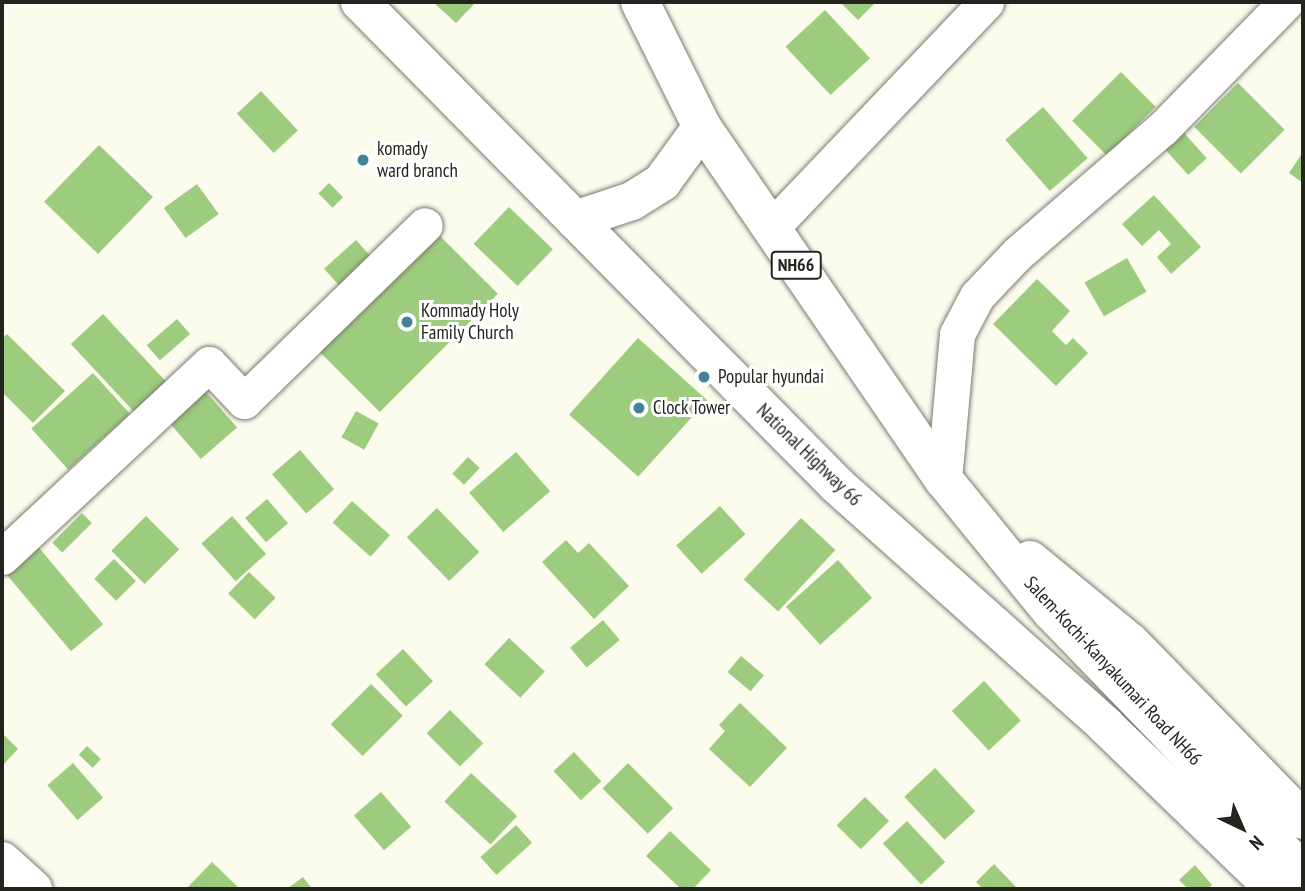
<!DOCTYPE html>
<html>
<head>
<meta charset="utf-8">
<style>
  body { margin:0 }
  #map { position:relative; width:1305px; height:891px; overflow:hidden; background:#fbfcee; font-family:"PT Sans Narrow",sans-serif }
  div>[style] { position:absolute }
  .building>* { inset:0; background:#9dcc7e; transform-origin:0 0 }
  .roads { filter:drop-shadow(0 0 2px #7a7b6f) drop-shadow(0 0 2px #7a7b6f) }
  .minor>* { height:35px; margin:-17.5px; padding:0 17.5px; transform-origin:17.5px; border-radius:17.5px; background:#fff }
  .tertiary>* { height:38px; margin:-19px; padding:0 19px; transform-origin:19px; border-radius:19px; background:#fff }
  .primary>* { height:38px; margin:-19px; padding:0 19px; transform-origin:19px; border-radius:19px; background:#fff }
  .trunk>* { height:38px; margin:-19px; padding:0 19px; transform-origin:19px; border-radius:19px; background:#fff }
  .dots>* { width:19px; height:19px; translate:-50% -50%; box-sizing:border-box; border:4px solid #fff; border-radius:50% }
  span { translate:-50% -50%; white-space:nowrap; text-align:center; line-height:1.15; -webkit-text-stroke:6px #fff; paint-order:stroke }
  .shield-label span { padding:2px 5px; background:#fff; border:2px solid; border-radius:5px; -webkit-text-stroke-width:0 }
  .shield-label { font-size:18px; color:#23241e; font-weight:700 }
  .poi-label { font-size:19px; color:#23241e }
  .left { translate:0 -50%; text-align:left }
  .street-label { font-size:19px; color:#23241e }
  .frame { position:absolute; inset:0; border:4px solid #23241e; pointer-events:none }
  .north { position:absolute; left:1207px; top:793px; width:70px; height:70px; -webkit-text-stroke:5px #fff; paint-order:stroke; rotate:136deg; font-size:19px; font-weight:700; line-height:28px; text-align:center; color:#23241e }
  .north::after { content:''; display:block; margin:auto; width:24px; height:32px; background:#23241e; clip-path:polygon(50% 0,100% 100%,50% 72%,0 100%) }
</style>
</head>
<body>
<div id="map">
  <div class="building">
    <i style="clip-path:polygon(433px 2px,476px 2px,456px 23px)"></i>
    <i style="clip-path:polygon(840px 2px,876px 2px,858px 20px)"></i>
    <i style="left:825px;top:10px;width:66px;height:54px;rotate:47deg"></i>
    <i style="left:1121px;top:72px;width:49px;height:69px;rotate:45deg"></i>
    <i style="left:1238px;top:83px;width:66px;height:62px;rotate:45deg"></i>
    <i style="left:261px;top:91px;width:54px;height:33px;rotate:47deg"></i>
    <i style="left:1043px;top:107px;width:68px;height:50px;rotate:49deg"></i>
    <i style="left:1176px;top:124px;width:46px;height:25px;rotate:48deg"></i>
    <i style="left:99px;top:145px;width:75px;height:79px;rotate:44deg"></i>
    <i style="clip-path:polygon(1303px 152px,1303px 183px,1289px 173px)"></i>
    <i style="left:329px;top:183px;width:20px;height:15px;rotate:45deg"></i>
    <i style="left:197px;top:184px;width:37px;height:41px;rotate:54deg"></i>
    <i style="clip-path:polygon(1154px 195px,1201px 247px,1171px 274px,1157px 257px,1171px 244px,1159px 230px,1142px 246px,1122px 224px)"></i>
    <i style="left:509px;top:207px;width:61px;height:51px;rotate:44deg"></i>
    <i style="left:437px;top:233px;width:86px;height:167px;rotate:45deg"></i>
    <i style="left:356px;top:240px;width:27px;height:43px;rotate:48deg"></i>
    <i style="left:1127px;top:258px;width:39px;height:49px;rotate:60deg"></i>
    <i style="clip-path:polygon(1037px 279px,1070px 311px,1052px 331px,1066px 345px,1073px 338px,1088px 353px,1056px 386px,993px 324px)"></i>
    <i style="left:103px;top:314px;width:93px;height:44px;rotate:47deg"></i>
    <i style="left:177px;top:319px;width:20px;height:40px;rotate:49deg"></i>
    <i style="clip-path:polygon(7px 334px,65px 391px,33px 423px,2px 392px,2px 339px)"></i>
    <i style="left:638px;top:338px;width:93px;height:103px;rotate:42deg"></i>
    <i style="left:93px;top:373px;width:55px;height:83px;rotate:48deg"></i>
    <i style="left:201px;top:386px;width:55px;height:48px;rotate:49deg"></i>
    <i style="left:356px;top:411px;width:26px;height:30px;rotate:29deg"></i>
    <i style="left:300px;top:450px;width:52px;height:37px;rotate:49deg"></i>
    <i style="left:516px;top:452px;width:52px;height:62px;rotate:49deg"></i>
    <i style="left:468px;top:457px;width:16px;height:23px;rotate:43deg"></i>
    <i style="left:267px;top:499px;width:32px;height:29px;rotate:49deg"></i>
    <i style="left:352px;top:501px;width:51px;height:29px;rotate:42deg"></i>
    <i style="left:720px;top:506px;width:38px;height:59px;rotate:48deg"></i>
    <i style="left:437px;top:508px;width:61px;height:42px;rotate:46deg"></i>
    <i style="left:82px;top:513px;width:14px;height:42px;rotate:45deg"></i>
    <i style="left:146px;top:516px;width:47px;height:49px;rotate:45deg"></i>
    <i style="left:232px;top:516px;width:51px;height:41px;rotate:48deg"></i>
    <i style="left:801px;top:518px;width:47px;height:84px;rotate:43deg"></i>
    <i style="clip-path:polygon(566px 540px,578px 553px,589px 543px,629px 586px,594px 619px,542px 562px)"></i>
    <i style="left:35px;top:543px;width:106px;height:42px;rotate:50deg"></i>
    <i style="left:114px;top:559px;width:31px;height:28px;rotate:45deg"></i>
    <i style="left:838px;top:560px;width:51px;height:70px;rotate:48deg"></i>
    <i style="left:249px;top:572px;width:37px;height:30px;rotate:44deg"></i>
    <i style="left:603px;top:620px;width:26px;height:43px;rotate:50deg"></i>
    <i style="left:509px;top:638px;width:49px;height:36px;rotate:43deg"></i>
    <i style="left:403px;top:649px;width:44px;height:37px;rotate:47deg"></i>
    <i style="left:741px;top:656px;width:30px;height:21px;rotate:40deg"></i>
    <i style="left:984px;top:681px;width:54px;height:44px;rotate:47deg"></i>
    <i style="left:371px;top:684px;width:45px;height:57px;rotate:45deg"></i>
    <i style="clip-path:polygon(740px 703px,787px 748px,750px 787px,709px 749px,725px 731px,719px 725px)"></i>
    <i style="left:450px;top:710px;width:47px;height:33px;rotate:45deg"></i>
    <i style="clip-path:polygon(2px 733px,18px 749px,2px 766px)"></i>
    <i style="left:87px;top:746px;width:19px;height:12px;rotate:43deg"></i>
    <i style="left:574px;top:752px;width:40px;height:28px;rotate:47deg"></i>
    <i style="left:73px;top:763px;width:46px;height:34px;rotate:49deg"></i>
    <i style="left:628px;top:763px;width:64px;height:36px;rotate:45deg"></i>
    <i style="left:935px;top:768px;width:59px;height:42px;rotate:47deg"></i>
    <i style="left:471px;top:773px;width:63px;height:39px;rotate:43deg"></i>
    <i style="left:381px;top:792px;width:46px;height:36px;rotate:49deg"></i>
    <i style="left:865px;top:797px;width:34px;height:40px;rotate:45deg"></i>
    <i style="left:907px;top:821px;width:56px;height:33px;rotate:47deg"></i>
    <i style="left:516px;top:825px;width:24px;height:48px;rotate:48deg"></i>
    <i style="clip-path:polygon(670px 831px,711px 870px,693px 889px,681px 889px,646px 856px)"></i>
    <i style="clip-path:polygon(212px 862px,240px 889px,186px 889px)"></i>
    <i style="clip-path:polygon(994px 864px,1018px 889px,983px 889px,976px 882px)"></i>
    <i style="clip-path:polygon(1195px 865px,1212px 885px,1208px 889px,1188px 889px,1179px 880px)"></i>
    <i style="clip-path:polygon(303px 877px,312px 889px,287px 889px)"></i>
  </div>
  <div class="roads">
    <div class="minor">
      <i style="left:771px;top:228px;width:312px;rotate:-46.4deg"></i>
      <i style="left:944px;top:480px;width:147px;rotate:-84.9deg"></i>
      <i style="left:957px;top:334px;width:43px;rotate:-62.2deg"></i>
      <i style="left:977px;top:296px;width:59px;rotate:-46.4deg"></i>
      <i style="left:1018px;top:253px;width:191px;rotate:-40.8deg"></i>
      <i style="left:1163px;top:128px;width:176px;rotate:-45.7deg"></i>
      <i style="left:2px;top:557px;width:283px;rotate:-43deg"></i>
      <i style="left:209px;top:364px;width:51px;rotate:46.6deg"></i>
      <i style="left:244px;top:401px;width:252px;rotate:-44.2deg"></i>
    </div>
    <div class="tertiary">
      <i style="left:2px;top:861px;width:42px;rotate:42.1deg"></i>
    </div>
    <div class="primary">
      <i style="left:360px;top:2px;width:679px;rotate:45.36deg"></i>
      <i style="left:837px;top:485px;width:360px;rotate:41.8deg"></i>
      <i style="left:1105px;top:725px;width:236px;rotate:44deg"></i>
    </div>
    <div class="trunk">
      <i style="left:640px;top:2px;width:140px;rotate:63.6deg"></i>
      <i style="left:702px;top:127px;width:428px;rotate:55.6deg"></i>
      <i style="left:944px;top:480px;width:169px;rotate:50.8deg"></i>
      <i style="left:1051px;top:611px;width:363px;rotate:46deg"></i>
      <i style="left:575px;top:220px;width:60px;rotate:-18.4deg"></i>
      <i style="left:632px;top:201px;width:36px;rotate:-32deg"></i>
      <i style="left:662px;top:182px;width:68px;rotate:-54deg"></i>
      <i style="left:1030px;top:560px;width:129px;rotate:39.4deg"></i>
      <i style="left:1130px;top:642px;width:248px;rotate:45.8deg"></i>
    </div>
  </div>
  <div class="dots">
    <i style="left:363px;top:160px;background:#428396"></i>
    <i style="left:407px;top:322px;background:#428396"></i>
    <i style="left:704px;top:377px;background:#428396"></i>
    <i style="left:639px;top:408px;background:#428396"></i>
  </div>
  <div class="shield-label">
    <span style="left:796px;top:265px">NH66</span>
  </div>
  <div class="poi-label">
    <span class="left" style="left:377px;top:160px">komady<br>ward branch</span>
    <span class="left" style="left:421px;top:322px">Kommady Holy<br>Family Church</span>
    <span class="left" style="left:718px;top:377px">Popular hyundai</span>
    <span class="left" style="left:653px;top:408px">Clock Tower</span>
  </div>
  <div class="street-label">
    <span style="left:809px;top:455px;rotate:44deg">National Highway 66</span>
    <span style="left:1113px;top:671px;rotate:47deg">Salem-Kochi-Kanyakumari Road NH66</span>
  </div>
  <div class="frame"></div>
  <div class="north">N</div>
</div>
</body>
</html>
